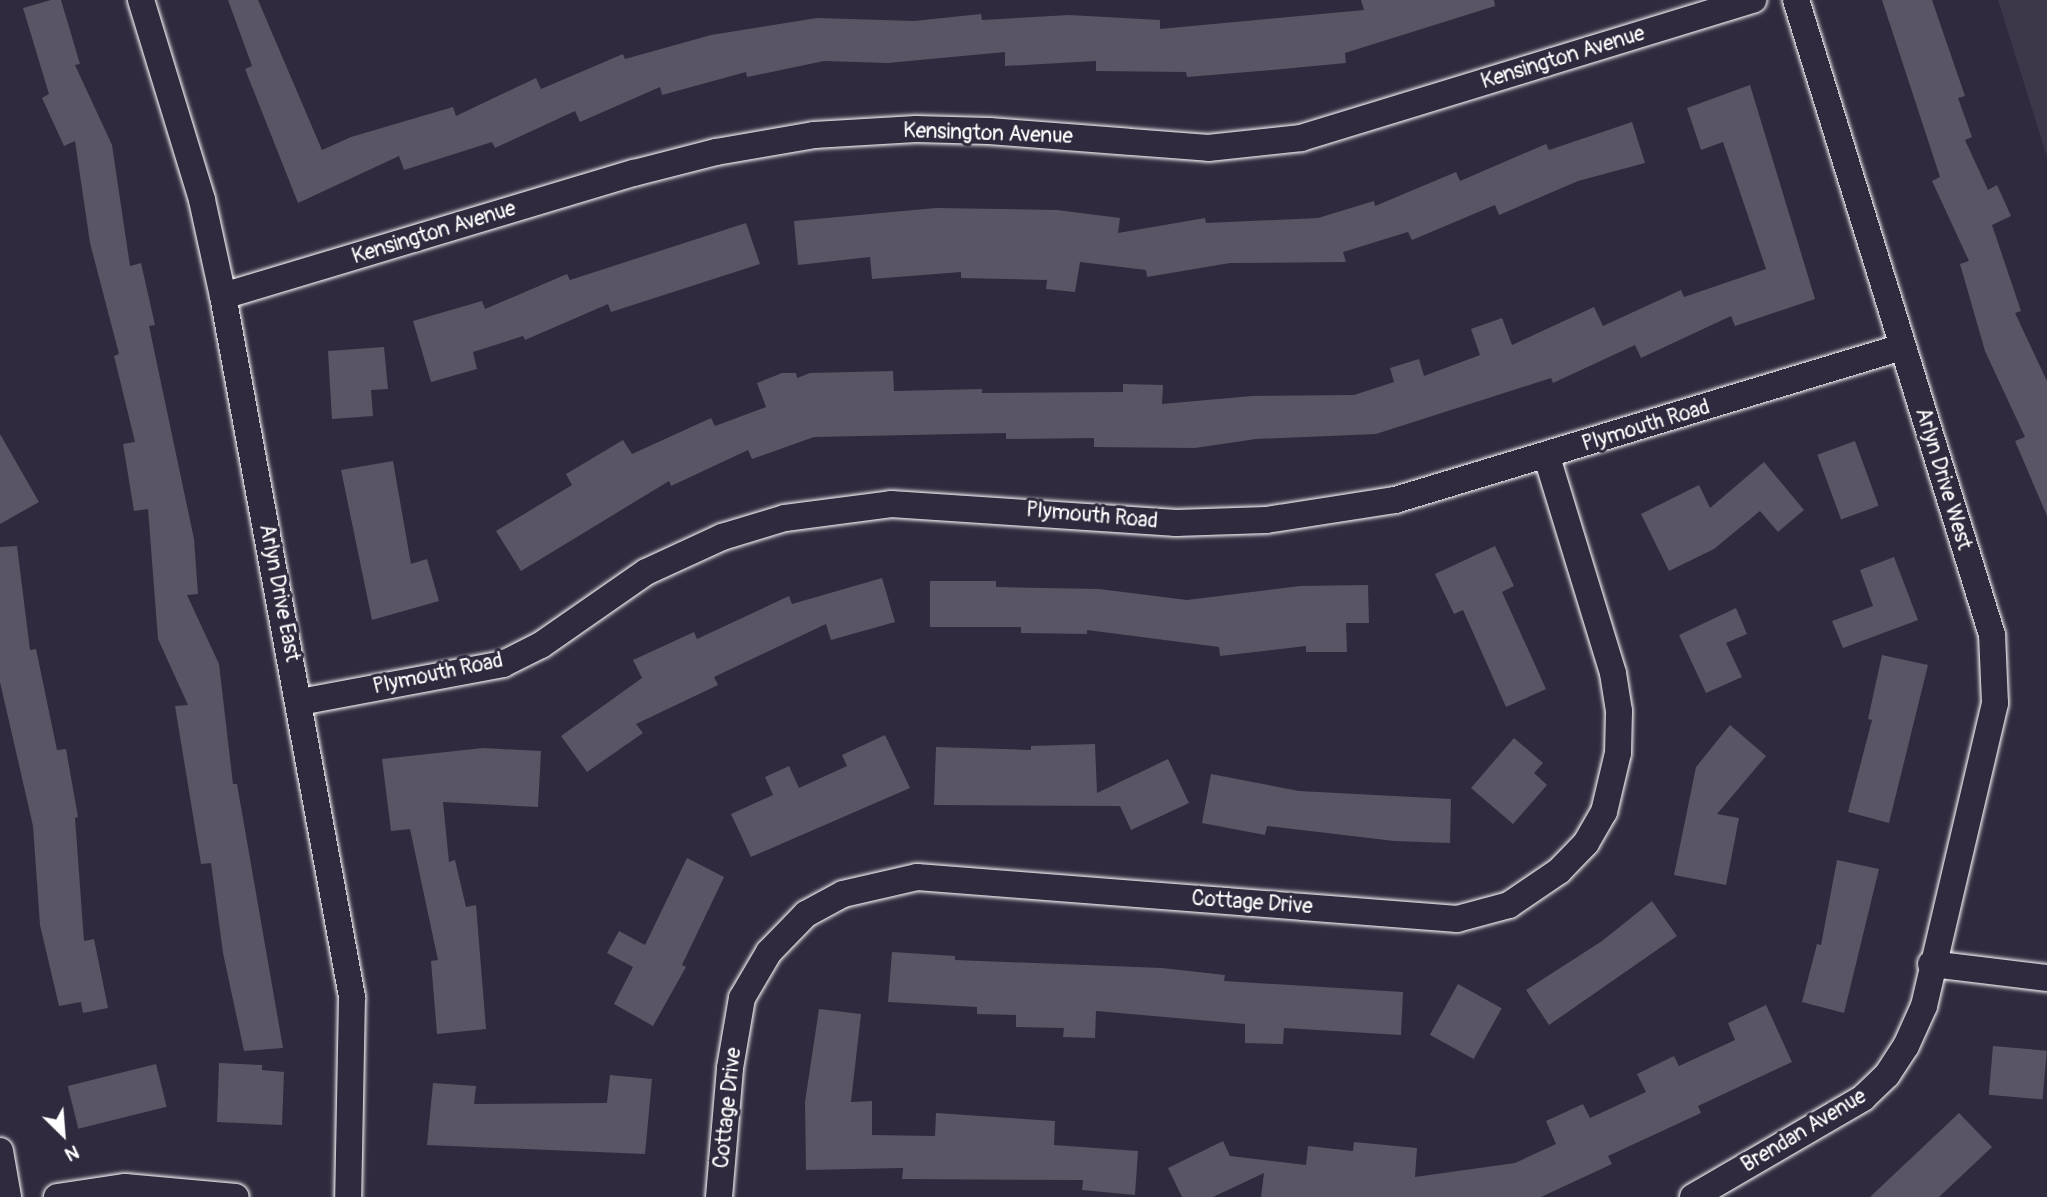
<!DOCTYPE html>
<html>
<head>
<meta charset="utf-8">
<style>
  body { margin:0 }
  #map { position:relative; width:2047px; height:1197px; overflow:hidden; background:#2f2a3d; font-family:Pangolin,sans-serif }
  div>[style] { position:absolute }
  .built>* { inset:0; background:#3c3749 }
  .building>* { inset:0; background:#595564; transform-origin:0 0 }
  .roads { filter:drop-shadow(0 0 2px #fff) drop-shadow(0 0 2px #fff) }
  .street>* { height:26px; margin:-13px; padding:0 13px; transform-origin:13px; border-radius:13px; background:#2f2a3d }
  span { translate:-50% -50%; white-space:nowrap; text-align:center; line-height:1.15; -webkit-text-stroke:6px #2f2a3d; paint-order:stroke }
  .street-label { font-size:21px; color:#fff }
  .north { position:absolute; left:28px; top:1099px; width:70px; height:70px; -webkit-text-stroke:5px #2f2a3d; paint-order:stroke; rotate:155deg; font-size:19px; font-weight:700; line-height:28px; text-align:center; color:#fff }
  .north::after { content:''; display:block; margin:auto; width:24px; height:32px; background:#fff; clip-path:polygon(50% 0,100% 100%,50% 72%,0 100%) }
</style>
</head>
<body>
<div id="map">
  <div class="built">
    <i style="clip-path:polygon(1998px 0,2047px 0,2047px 157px)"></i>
  </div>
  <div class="building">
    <i style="clip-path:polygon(51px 0,61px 0,80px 64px,75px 65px,112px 145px,130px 266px,141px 263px,155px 325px,149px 326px,194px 539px,198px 594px,187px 595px,219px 664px,233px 784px,237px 784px,283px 1048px,244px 1051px,223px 953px,211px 863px,201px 864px,175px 706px,188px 705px,158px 639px,148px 509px,134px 511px,123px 444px,135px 442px,114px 356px,119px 354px,90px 243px,75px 141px,64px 146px,42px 98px,49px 94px,23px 8px)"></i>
    <i style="clip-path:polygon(228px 0,258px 0,322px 150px,351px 137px,453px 107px,456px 116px,536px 78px,541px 89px,623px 54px,625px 59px,711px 35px,817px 18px,914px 21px,981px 14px,982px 20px,1069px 15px,1160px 20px,1160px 29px,1364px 10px,1361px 0,1494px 0,1495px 6px,1345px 53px,1346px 63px,1272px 70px,1187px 77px,1186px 72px,1096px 71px,1096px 61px,1005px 66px,1005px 52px,888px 63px,824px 61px,747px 77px,746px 72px,662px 95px,660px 87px,580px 122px,575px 111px,495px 148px,492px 142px,404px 170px,399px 156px,298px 203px,245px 69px,252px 66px)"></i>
    <i style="clip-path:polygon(1882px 0,1932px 0,1965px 96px,1958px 98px,1972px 137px,1965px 140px,1988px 190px,1997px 185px,2011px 216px,1992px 225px,2021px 311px,2015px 313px,2047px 381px,2047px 516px,2015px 441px,2025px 437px,1985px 351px,1960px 264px,1969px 261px,1932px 181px,1940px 177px)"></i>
    <i style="clip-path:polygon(1750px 85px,1815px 299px,1735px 326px,1731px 316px,1641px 358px,1635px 345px,1553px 383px,1551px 378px,1376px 434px,1256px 439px,1195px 448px,1094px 447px,1094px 438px,1006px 439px,1006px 433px,814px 437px,752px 459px,748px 450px,671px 486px,669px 481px,521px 571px,496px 531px,572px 485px,566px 474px,623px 440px,632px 454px,711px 418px,715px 426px,766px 407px,757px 383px,782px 373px,796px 373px,797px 378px,810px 373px,893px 371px,894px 391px,982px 389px,982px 393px,1123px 392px,1123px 384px,1163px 385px,1162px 404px,1252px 396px,1354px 395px,1394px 382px,1390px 368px,1419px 359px,1424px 376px,1480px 355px,1471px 329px,1502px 318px,1512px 345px,1594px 307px,1603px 326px,1681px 290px,1684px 297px,1766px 269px,1723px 142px,1701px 150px,1687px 108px)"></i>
    <i style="clip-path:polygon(1632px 122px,1645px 163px,1578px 181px,1499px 215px,1495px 205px,1412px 240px,1408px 232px,1343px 252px,1346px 262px,1230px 263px,1147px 277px,1146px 270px,1080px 262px,1075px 292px,1046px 289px,1047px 280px,961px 278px,961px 272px,872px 279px,870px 257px,798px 265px,794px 221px,936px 208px,1057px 210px,1120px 218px,1118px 233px,1205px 218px,1206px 223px,1318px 218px,1374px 201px,1375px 206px,1456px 172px,1460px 181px,1546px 144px,1549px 150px)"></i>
    <i style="clip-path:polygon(746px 223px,760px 264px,611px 312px,608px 304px,525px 340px,523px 336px,473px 352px,477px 369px,431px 382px,413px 321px,482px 301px,485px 309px,567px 274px,570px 280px)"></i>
    <i style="clip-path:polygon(384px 347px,388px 389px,371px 390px,373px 416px,332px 419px,328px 351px)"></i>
    <i style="clip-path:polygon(0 434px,39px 502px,0 524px)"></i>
    <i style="left:1855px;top:441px;width:69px;height:40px;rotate:70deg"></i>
    <i style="clip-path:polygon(393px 461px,411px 564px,427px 559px,439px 601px,372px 620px,341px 470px)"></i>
    <i style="clip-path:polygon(1764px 462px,1804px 510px,1778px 532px,1760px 511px,1714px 549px,1669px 571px,1641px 514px,1699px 485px,1710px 508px)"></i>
    <i style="clip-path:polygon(17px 546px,30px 650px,36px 649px,57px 750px,66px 749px,78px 817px,75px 818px,84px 941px,94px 939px,108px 1008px,83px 1013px,81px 1002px,59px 1006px,40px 925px,33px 826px,0 682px,0 547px)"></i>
    <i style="clip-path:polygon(1495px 546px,1514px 586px,1502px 592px,1546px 689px,1506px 707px,1463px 610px,1454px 614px,1435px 574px)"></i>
    <i style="clip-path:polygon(1894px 557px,1918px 620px,1843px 648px,1832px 621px,1873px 606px,1860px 570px)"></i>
    <i style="clip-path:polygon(882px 578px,895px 622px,831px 640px,826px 624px,714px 677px,718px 685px,636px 724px,643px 733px,587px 772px,561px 736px,642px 678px,633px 660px,694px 632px,697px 639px,789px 596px,792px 604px)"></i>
    <i style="clip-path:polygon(930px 581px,996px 581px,996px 587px,1099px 589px,1187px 600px,1300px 586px,1368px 585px,1369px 623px,1346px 623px,1347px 652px,1306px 652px,1306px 646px,1220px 656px,1219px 647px,1087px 630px,1087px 634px,1021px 633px,1021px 627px,930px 627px)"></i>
    <i style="clip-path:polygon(1736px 608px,1747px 634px,1726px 643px,1742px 677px,1706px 693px,1679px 635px)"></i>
    <i style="clip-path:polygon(1882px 655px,1928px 665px,1889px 823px,1848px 812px,1872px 720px,1868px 719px)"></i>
    <i style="clip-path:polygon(1730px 725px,1766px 756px,1717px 814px,1739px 818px,1726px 885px,1674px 875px,1696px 767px)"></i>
    <i style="clip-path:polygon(885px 735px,910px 788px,751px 857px,731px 814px,773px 795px,765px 777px,789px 766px,799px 788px,847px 766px,842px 755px)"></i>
    <i style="clip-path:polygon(1514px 738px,1543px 763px,1534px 773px,1547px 785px,1513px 824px,1471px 788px)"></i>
    <i style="clip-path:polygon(1095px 744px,1097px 793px,1168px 759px,1189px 803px,1131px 830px,1120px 806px,934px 805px,936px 747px,1031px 750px,1031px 746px)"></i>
    <i style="clip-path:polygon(483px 748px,541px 751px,538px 807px,443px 802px,449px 862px,455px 860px,466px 907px,476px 905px,486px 1029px,437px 1034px,431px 961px,438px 960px,410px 829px,391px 831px,382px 759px)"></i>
    <i style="clip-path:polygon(1211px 774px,1299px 791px,1451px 799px,1450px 843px,1394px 841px,1267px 826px,1265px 835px,1202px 823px)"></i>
    <i style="clip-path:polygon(687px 858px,724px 877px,682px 965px,686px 967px,653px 1026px,614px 1004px,633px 967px,607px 953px,619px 931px,645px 945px)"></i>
    <i style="clip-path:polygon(1837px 860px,1879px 869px,1844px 1013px,1802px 1002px,1817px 944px,1821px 945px)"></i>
    <i style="clip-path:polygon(1652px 901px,1677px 936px,1549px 1025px,1526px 990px,1602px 941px)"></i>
    <i style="clip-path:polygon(892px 952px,955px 956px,955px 960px,1162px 968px,1225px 975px,1224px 981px,1403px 992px,1401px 1035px,1284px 1028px,1283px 1044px,1245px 1043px,1245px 1024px,1096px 1011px,1095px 1038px,1063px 1037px,1064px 1028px,1016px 1027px,1016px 1015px,977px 1014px,977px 1007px,888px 1002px)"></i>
    <i style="left:1458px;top:984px;width:50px;height:58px;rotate:29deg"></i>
    <i style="clip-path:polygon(1766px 1005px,1792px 1062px,1698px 1106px,1701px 1113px,1608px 1156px,1612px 1164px,1541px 1197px,1261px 1197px,1264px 1173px,1213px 1197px,1182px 1197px,1168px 1168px,1223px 1141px,1230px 1156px,1306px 1165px,1308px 1146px,1353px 1151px,1354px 1142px,1417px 1148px,1415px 1177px,1515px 1163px,1556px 1144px,1546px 1121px,1583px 1104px,1590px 1118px,1646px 1092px,1637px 1074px,1674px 1056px,1679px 1066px,1735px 1040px,1728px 1023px)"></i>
    <i style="clip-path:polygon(819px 1009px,861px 1014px,851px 1102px,872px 1101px,872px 1135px,935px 1136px,936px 1113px,1055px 1121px,1054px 1145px,1138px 1151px,1135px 1195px,1082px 1190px,1083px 1180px,902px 1179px,903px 1168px,806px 1170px,805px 1102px)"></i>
    <i style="left:1993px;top:1046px;width:54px;height:49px;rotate:5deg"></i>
    <i style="clip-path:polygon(219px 1063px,262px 1065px,262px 1070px,284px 1072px,282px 1125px,217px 1122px)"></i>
    <i style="left:156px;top:1064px;width:44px;height:91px;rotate:76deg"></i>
    <i style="clip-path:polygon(610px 1075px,652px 1079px,645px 1154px,427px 1145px,433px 1083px,476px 1086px,474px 1104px,607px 1103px)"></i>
    <i style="clip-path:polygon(1959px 1113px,1992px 1147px,1939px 1197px,1870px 1197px)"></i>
  </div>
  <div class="roads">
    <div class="street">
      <i style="left:141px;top:0;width:209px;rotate:73deg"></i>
      <i style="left:202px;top:200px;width:98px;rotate:77.7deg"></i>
      <i style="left:223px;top:296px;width:713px;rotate:79.57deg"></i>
      <i style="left:352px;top:997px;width:200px;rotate:91.1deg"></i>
      <i style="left:223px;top:296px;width:429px;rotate:-16.7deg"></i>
      <i style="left:634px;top:173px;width:85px;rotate:-14.4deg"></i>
      <i style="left:716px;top:152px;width:99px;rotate:-9.8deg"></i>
      <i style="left:814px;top:135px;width:102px;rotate:-3.4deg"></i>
      <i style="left:916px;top:129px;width:73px;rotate:1.6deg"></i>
      <i style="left:989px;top:131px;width:220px;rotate:4.4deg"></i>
      <i style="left:1208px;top:148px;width:94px;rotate:-6.1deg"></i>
      <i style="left:1301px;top:138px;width:473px;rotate:-17deg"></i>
      <i style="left:300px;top:702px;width:207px;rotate:-10.6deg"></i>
      <i style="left:503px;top:664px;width:42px;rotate:-26.6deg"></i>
      <i style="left:541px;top:645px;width:128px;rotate:-34.8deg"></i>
      <i style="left:646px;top:572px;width:84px;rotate:-24.7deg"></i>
      <i style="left:722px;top:537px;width:66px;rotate:-16.8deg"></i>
      <i style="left:785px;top:518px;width:107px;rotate:-7.5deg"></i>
      <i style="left:891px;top:504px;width:286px;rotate:3.8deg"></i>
      <i style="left:1176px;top:523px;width:90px;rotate:-1.9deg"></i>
      <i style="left:1266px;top:520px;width:131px;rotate:-8.8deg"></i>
      <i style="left:1395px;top:500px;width:530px;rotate:-16.79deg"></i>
      <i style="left:1931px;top:964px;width:117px;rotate:6.9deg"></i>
      <i style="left:0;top:1151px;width:47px;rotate:80.1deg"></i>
      <i style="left:57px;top:1197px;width:69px;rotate:-8.4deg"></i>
      <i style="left:125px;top:1187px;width:111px;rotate:5.1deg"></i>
      <i style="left:719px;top:1197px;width:129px;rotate:-85.1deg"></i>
      <i style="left:730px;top:1068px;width:71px;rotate:-80.3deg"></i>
      <i style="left:742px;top:998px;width:53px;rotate:-59.6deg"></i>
      <i style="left:769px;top:952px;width:53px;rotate:-45.8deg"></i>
      <i style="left:806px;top:914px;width:42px;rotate:-28.4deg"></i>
      <i style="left:843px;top:894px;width:76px;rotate:-12.9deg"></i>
      <i style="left:917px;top:877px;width:542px;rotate:4.45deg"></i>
      <i style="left:1457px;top:919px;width:54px;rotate:-15.1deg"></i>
      <i style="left:1509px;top:905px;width:60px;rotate:-34.2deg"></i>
      <i style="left:1559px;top:871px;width:39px;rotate:-46deg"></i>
      <i style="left:1586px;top:843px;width:36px;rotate:-60deg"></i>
      <i style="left:1604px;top:812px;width:61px;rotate:-76.7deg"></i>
      <i style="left:1618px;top:753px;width:42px;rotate:-88.6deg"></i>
      <i style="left:1619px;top:711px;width:38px;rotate:-99deg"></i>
      <i style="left:1613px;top:673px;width:226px;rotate:-107deg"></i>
      <i style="left:1693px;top:1197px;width:197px;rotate:-30.2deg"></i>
      <i style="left:1863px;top:1098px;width:33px;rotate:-44deg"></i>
      <i style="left:1887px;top:1075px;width:35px;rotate:-57deg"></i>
      <i style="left:1906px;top:1046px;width:44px;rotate:-65.8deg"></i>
      <i style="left:1924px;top:1006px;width:311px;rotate:-76.8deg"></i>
      <i style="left:1995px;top:703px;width:68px;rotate:-92.5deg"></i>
      <i style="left:1992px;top:635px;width:665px;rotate:-107.15deg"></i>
    </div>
  </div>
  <div class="street-label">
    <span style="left:1563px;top:58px;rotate:-17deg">Kensington Avenue</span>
    <span style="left:988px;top:134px;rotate:2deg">Kensington Avenue</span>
    <span style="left:434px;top:233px;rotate:-17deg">Kensington Avenue</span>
    <span style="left:1646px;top:426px;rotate:-17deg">Plymouth Road</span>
    <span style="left:1943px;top:479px;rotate:73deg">Arlyn Drive West</span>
    <span style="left:1092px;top:516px;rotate:5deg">Plymouth Road</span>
    <span style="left:279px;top:593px;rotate:79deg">Arlyn Drive East</span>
    <span style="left:438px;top:674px;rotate:-12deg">Plymouth Road</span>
    <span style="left:1252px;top:903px;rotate:4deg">Cottage Drive</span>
    <span style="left:728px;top:1108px;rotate:-84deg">Cottage Drive</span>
    <span style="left:1804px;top:1131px;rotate:-31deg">Brendan Avenue</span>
  </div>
  <div class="north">N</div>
</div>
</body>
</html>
